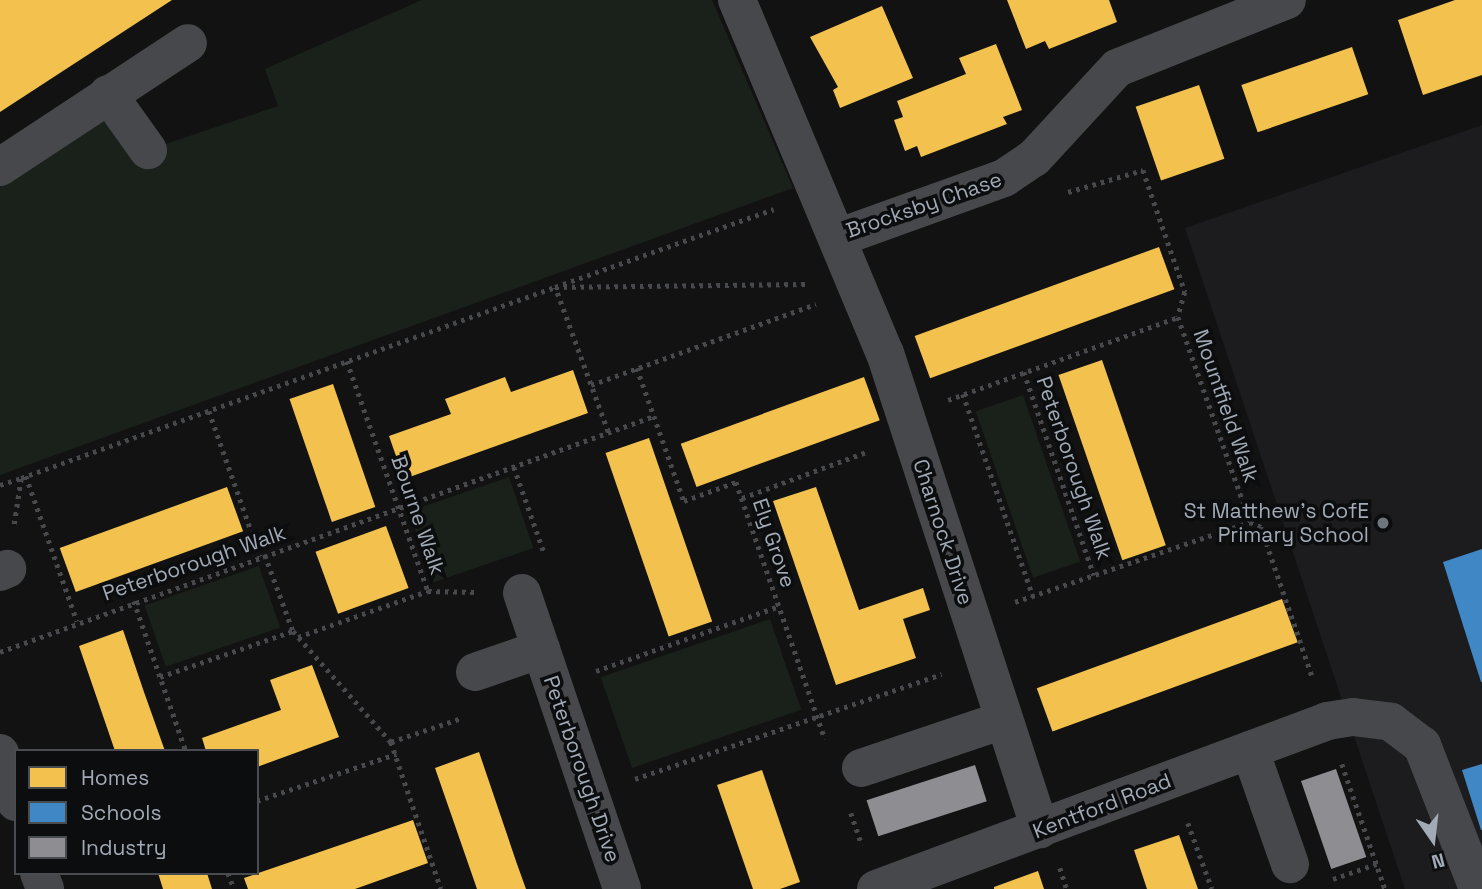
<!DOCTYPE html>
<html>
<head>
<meta charset="utf-8">
<style>
  body { margin:0 }
  #map { position:relative; width:1482px; height:889px; overflow:hidden; background:#121212; font-family:"Space Grotesk",sans-serif }
  div>[style] { position:absolute }
  .built>* { inset:0; background:#1c1c1e }
  .green>* { inset:0; background:#1a211a; transform-origin:0 0 }
  .homes>* { inset:0; background:#f2c14e; transform-origin:0 0 }
  .schools>* { inset:0; background:#3f88c5 }
  .industry>* { inset:0; background:#8d8d92; transform-origin:0 0 }
  .path>* { height:4.5px; margin-top:-2.25px; transform-origin:0; background:repeating-linear-gradient(90deg,#47494d 0 3.5px,transparent 0 8.5px) }
  .minor>* { height:38px; margin:-19px; padding:0 19px; transform-origin:19px; border-radius:19px; background:#46484b }
  .dots>* { width:19px; height:19px; translate:-50% -50%; box-sizing:border-box; border:4px solid #0c0d0e; border-radius:50% }
  span { translate:-50% -50%; white-space:nowrap; text-align:center; line-height:1.15; -webkit-text-stroke:7px #0c0d0e; paint-order:stroke }
  .street-label { font-size:21px; color:#a1aab5 }
  .poi-label { font-size:21px; color:#a1aab5 }
  .right { translate:-100% -50%; text-align:right }
  .legend { position:absolute; left:14px; top:749px; width:245px; height:126px; box-sizing:border-box; background:#0c0d0e; border:2px solid #484c51; margin:0; padding:9px 12px; list-style:none; font-size:21px; color:#a1aab5 }
  .legend li { display:flex; align-items:center; gap:14px; height:35px }
  .legend b { width:35px; border:2px solid #484c51 }
  .north { position:absolute; left:1398px; top:805px; width:70px; height:70px; -webkit-text-stroke:5px #0c0d0e; paint-order:stroke; rotate:166deg; font-size:19px; font-weight:700; line-height:28px; text-align:center; color:#a1aab5 }
  .north::after { content:''; display:block; margin:auto; width:24px; height:32px; background:#a1aab5; clip-path:polygon(50% 0,100% 100%,50% 72%,0 100%) }
</style>
</head>
<body>
<div id="map">
  <div class="built">
    <i style="clip-path:polygon(1482px 125px,1482px 889px,1405px 889px,1185px 228px)"></i>
  </div>
  <div class="green">
    <i style="clip-path:polygon(422px 0,712px 0,793px 188px,0 475px,0 170px,108px 94px,148px 150px,278px 106px,265px 69px)"></i>
    <i style="left:1023px;top:395px;width:176px;height:50px;rotate:71deg"></i>
    <i style="left:509px;top:477px;width:75px;height:106px;rotate:71deg"></i>
    <i style="left:259px;top:566px;width:65px;height:121px;rotate:71deg"></i>
    <i style="left:770px;top:619px;width:96px;height:179px;rotate:71deg"></i>
  </div>
  <div class="homes">
    <i style="clip-path:polygon(0 0,172px 0,0 112px)"></i>
    <i style="clip-path:polygon(1007px 0,1109px 0,1117px 22px,1049px 49px,1045px 41px,1026px 49px)"></i>
    <i style="clip-path:polygon(1455px 0,1482px 0,1482px 75px,1423px 95px,1398px 20px)"></i>
    <i style="clip-path:polygon(882px 6px,913px 78px,840px 108px,833px 90px,838px 87px,810px 37px)"></i>
    <i style="clip-path:polygon(996px 44px,1022px 110px,1003px 117px,1007px 124px,921px 157px,917px 146px,905px 151px,894px 120px,903px 117px,897px 101px,966px 74px,959px 58px)"></i>
    <i style="left:1352px;top:47px;width:50px;height:117px;rotate:71deg"></i>
    <i style="left:1199px;top:85px;width:78px;height:67px;rotate:71deg"></i>
    <i style="left:1159px;top:247px;width:45px;height:260px;rotate:70deg"></i>
    <i style="left:1102px;top:360px;width:196px;height:46px;rotate:71deg"></i>
    <i style="clip-path:polygon(573px 370px,588px 413px,404px 479px,389px 436px,451px 414px,445px 399px,505px 377px,511px 392px)"></i>
    <i style="left:864px;top:377px;width:46px;height:195px;rotate:70deg"></i>
    <i style="left:333px;top:384px;width:130px;height:46px;rotate:71deg"></i>
    <i style="left:649px;top:438px;width:194px;height:46px;rotate:71deg"></i>
    <i style="left:227px;top:487px;width:47px;height:178px;rotate:70deg"></i>
    <i style="clip-path:polygon(816px 487px,859px 610px,923px 588px,930px 610px,903px 619px,916px 658px,836px 685px,773px 501px)"></i>
    <i style="left:386px;top:526px;width:66px;height:75px;rotate:70deg"></i>
    <i style="left:1282px;top:599px;width:46px;height:261px;rotate:70deg"></i>
    <i style="clip-path:polygon(123px 630px,144px 692px,165px 751px,115px 751px,79px 646px)"></i>
    <i style="clip-path:polygon(312px 665px,339px 737px,257px 767px,257px 751px,206px 751px,202px 738px,281px 710px,270px 680px)"></i>
    <i style="clip-path:polygon(479px 752px,517px 864px,526px 889px,477px 889px,435px 768px)"></i>
    <i style="clip-path:polygon(762px 770px,800px 882px,780px 889px,753px 889px,717px 785px)"></i>
    <i style="clip-path:polygon(413px 820px,428px 863px,355px 889px,248px 889px,244px 878px)"></i>
    <i style="clip-path:polygon(1179px 835px,1198px 889px,1147px 889px,1134px 850px)"></i>
    <i style="clip-path:polygon(1038px 871px,1044px 889px,994px 889px,994px 887px)"></i>
    <i style="clip-path:polygon(158px 873px,207px 873px,212px 889px,163px 889px)"></i>
  </div>
  <div class="schools">
    <i style="clip-path:polygon(1482px 549px,1482px 682px,1481px 682px,1443px 562px)"></i>
    <i style="clip-path:polygon(1482px 764px,1482px 830px,1481px 830px,1462px 770px)"></i>
  </div>
  <div class="industry">
    <i style="left:975px;top:765px;width:38px;height:114px;rotate:72deg"></i>
    <i style="left:1336px;top:769px;width:93px;height:37px;rotate:71deg"></i>
  </div>
  <div class="path">
    <i style="left:1068px;top:192px;width:78px;rotate:-16.3deg"></i>
    <i style="left:1143px;top:170px;width:129px;rotate:71deg"></i>
    <i style="left:1185px;top:292px;width:26px;rotate:106deg"></i>
    <i style="left:1178px;top:317px;width:217px;rotate:70.6deg"></i>
    <i style="left:1250px;top:522px;width:12px;rotate:24deg"></i>
    <i style="left:1261px;top:527px;width:157px;rotate:71.1deg"></i>
    <i style="left:347px;top:361px;width:244px;rotate:70.6deg"></i>
    <i style="left:428px;top:591px;width:49px;rotate:1.2deg"></i>
    <i style="left:637px;top:368px;width:51px;rotate:70.5deg"></i>
    <i style="left:1024px;top:372px;width:215px;rotate:71deg"></i>
    <i style="left:591px;top:385px;width:239px;rotate:-19.8deg"></i>
    <i style="left:963px;top:394px;width:214px;rotate:70.9deg"></i>
    <i style="left:948px;top:400px;width:245px;rotate:-19.8deg"></i>
    <i style="left:209px;top:411px;width:154px;rotate:70.6deg"></i>
    <i style="left:608px;top:432px;width:154px;rotate:-110.1deg"></i>
    <i style="left:555px;top:287px;width:232px;rotate:-19.6deg"></i>
    <i style="left:514px;top:467px;width:90px;rotate:70.6deg"></i>
    <i style="left:26px;top:476px;width:154px;rotate:70.6deg"></i>
    <i style="left:0;top:485px;width:22px;rotate:-18deg"></i>
    <i style="left:742px;top:498px;width:135px;rotate:-20.3deg"></i>
    <i style="left:14px;top:524px;width:47px;rotate:-81.3deg"></i>
    <i style="left:21px;top:478px;width:567px;rotate:-19.68deg"></i>
    <i style="left:555px;top:287px;width:252px;rotate:-0.7deg"></i>
    <i style="left:265px;top:555px;width:81px;rotate:69.8deg"></i>
    <i style="left:293px;top:631px;width:148px;rotate:48.6deg"></i>
    <i style="left:391px;top:742px;width:155px;rotate:71.2deg"></i>
    <i style="left:134px;top:601px;width:159px;rotate:70.9deg"></i>
    <i style="left:1015px;top:602px;width:248px;rotate:-18.8deg"></i>
    <i style="left:298px;top:637px;width:138px;rotate:-19.5deg"></i>
    <i style="left:0;top:652px;width:695px;rotate:-19.84deg"></i>
    <i style="left:654px;top:416px;width:90px;rotate:70.6deg"></i>
    <i style="left:684px;top:501px;width:55px;rotate:-20.1deg"></i>
    <i style="left:736px;top:482px;width:272px;rotate:70.9deg"></i>
    <i style="left:596px;top:671px;width:195px;rotate:-19.5deg"></i>
    <i style="left:160px;top:677px;width:141px;rotate:-19.1deg"></i>
    <i style="left:391px;top:742px;width:75px;rotate:-18.7deg"></i>
    <i style="left:1342px;top:764px;width:132px;rotate:71deg"></i>
    <i style="left:635px;top:779px;width:324px;rotate:-18.9deg"></i>
    <i style="left:257px;top:801px;width:147px;rotate:-18.7deg"></i>
    <i style="left:851px;top:813px;width:34px;rotate:71deg"></i>
    <i style="left:1188px;top:823px;width:70px;rotate:70deg"></i>
    <i style="left:1060px;top:868px;width:22px;rotate:72deg"></i>
    <i style="left:228px;top:873px;width:17px;rotate:69deg"></i>
    <i style="left:1333px;top:879px;width:46px;rotate:-19.2deg"></i>
  </div>
  <div class="minor">
    <i style="left:737px;top:0;width:383px;rotate:67.3deg"></i>
    <i style="left:885px;top:353px;width:501px;rotate:71.96deg"></i>
    <i style="left:108px;top:94px;width:69px;rotate:54.5deg"></i>
    <i style="left:0;top:167px;width:225px;rotate:-33.4deg"></i>
    <i style="left:840px;top:237px;width:174px;rotate:-19.8deg"></i>
    <i style="left:1004px;top:178px;width:36px;rotate:-34deg"></i>
    <i style="left:1034px;top:158px;width:122px;rotate:-47.3deg"></i>
    <i style="left:1117px;top:68px;width:183px;rotate:-21.8deg"></i>
    <i style="left:0;top:572px;width:8px;rotate:-23deg"></i>
    <i style="left:522px;top:593px;width:312px;rotate:71.3deg"></i>
    <i style="left:475px;top:672px;width:70px;rotate:-19.2deg"></i>
    <i style="left:1250px;top:750px;width:121px;rotate:70.7deg"></i>
    <i style="left:0;top:753px;width:52px;rotate:71.9deg"></i>
    <i style="left:861px;top:768px;width:151px;rotate:-18.6deg"></i>
    <i style="left:39px;top:873px;width:17px;rotate:69deg"></i>
    <i style="left:876px;top:889px;width:481px;rotate:-20.4deg"></i>
    <i style="left:1327px;top:721px;width:26px;rotate:-9deg"></i>
    <i style="left:1353px;top:717px;width:38px;rotate:7deg"></i>
    <i style="left:1391px;top:722px;width:39px;rotate:37deg"></i>
    <i style="left:1422px;top:745px;width:155px;rotate:68.7deg"></i>
  </div>
  <div class="dots">
    <i style="left:1383px;top:523px;background:#6f757c"></i>
  </div>
  <div class="street-label">
    <span style="left:924px;top:205px;rotate:-19deg">Brocksby Chase</span>
    <span style="left:1226px;top:406px;rotate:71deg">Mountfield Walk</span>
    <span style="left:1074px;top:468px;rotate:71deg">Peterborough Walk</span>
    <span style="left:418px;top:515px;rotate:71deg">Bourne Walk</span>
    <span style="left:943px;top:532px;rotate:72deg">Charnock Drive</span>
    <span style="left:774px;top:543px;rotate:71deg">Ely Grove</span>
    <span style="left:194px;top:563px;rotate:-19deg">Peterborough Walk</span>
    <span style="left:582px;top:769px;rotate:71deg">Peterborough Drive</span>
    <span style="left:1102px;top:806px;rotate:-21deg">Kentford Road</span>
  </div>
  <div class="poi-label">
    <span class="right" style="left:1369px;top:523px">St Matthew's CofE<br>Primary School</span>
  </div>
  <ul class="legend">
  <li><b style="height:19px;background:#f2c14e"></b>Homes</li>
  <li><b style="height:19px;background:#3f88c5"></b>Schools</li>
  <li><b style="height:19px;background:#8d8d92"></b>Industry</li>
  </ul>
  <div class="north">N</div>
</div>
</body>
</html>
